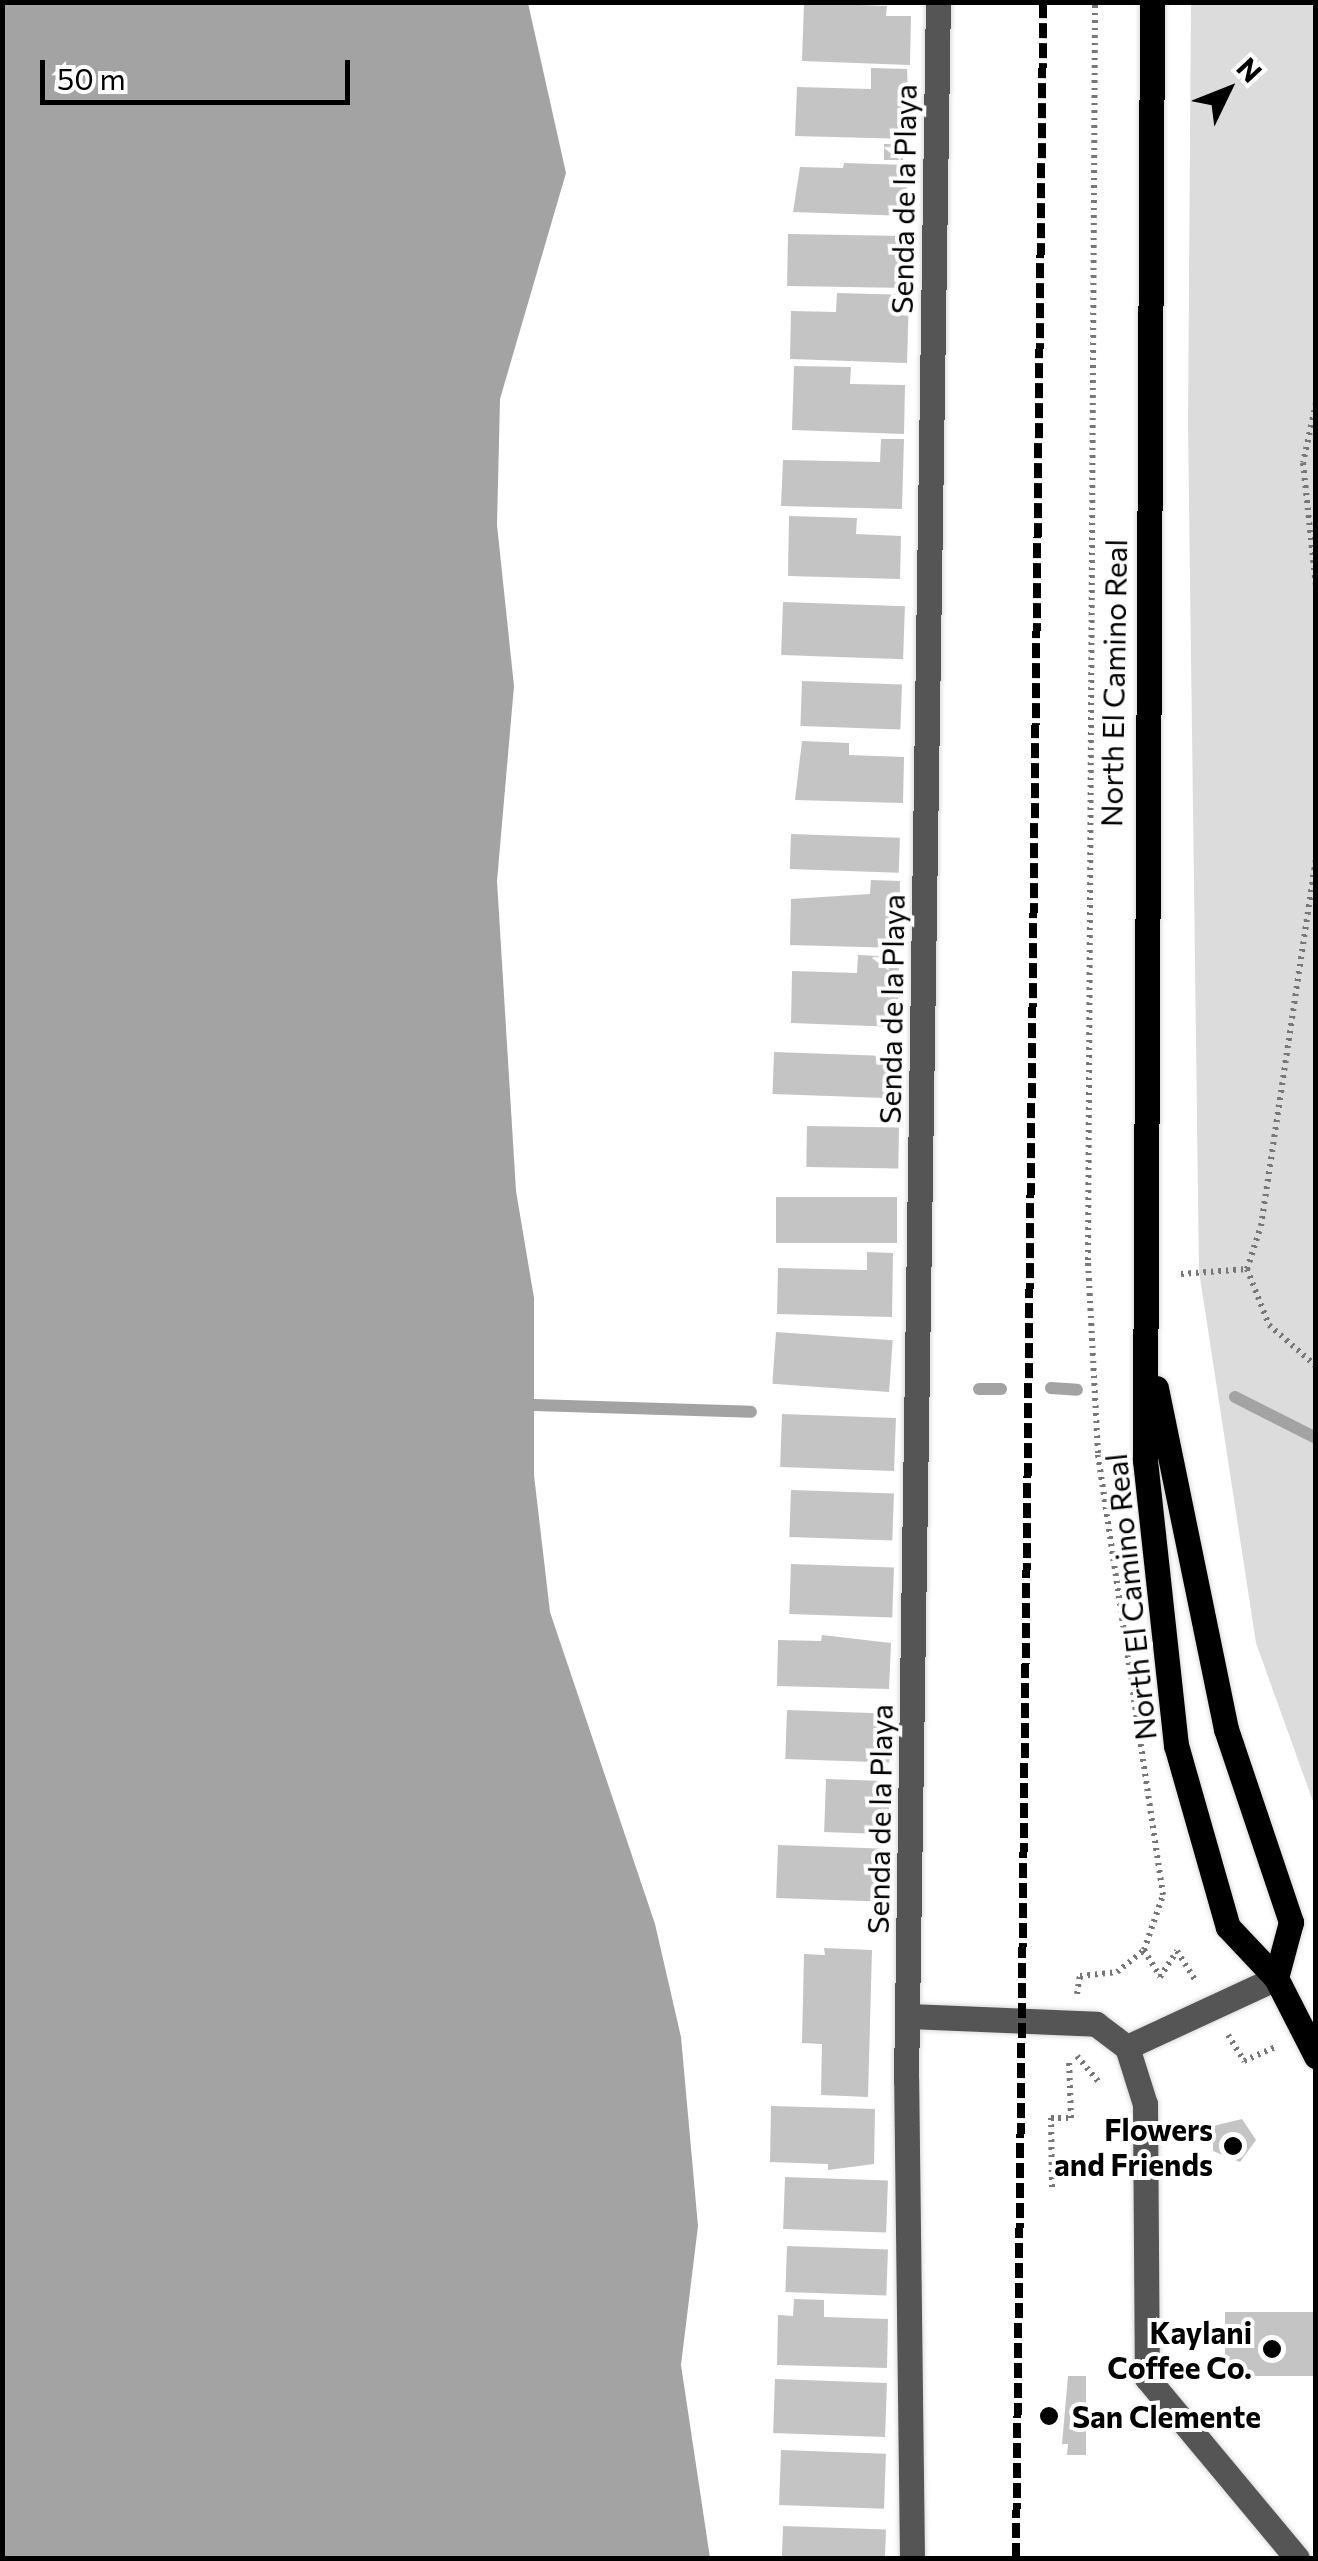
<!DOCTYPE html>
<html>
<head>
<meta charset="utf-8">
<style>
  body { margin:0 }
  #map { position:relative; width:1318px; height:2561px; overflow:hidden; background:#fff; font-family:Commissioner,sans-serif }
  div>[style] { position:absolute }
  .green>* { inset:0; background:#dcdcdc }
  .water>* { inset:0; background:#a3a3a3 }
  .stream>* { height:12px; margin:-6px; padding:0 6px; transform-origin:6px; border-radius:6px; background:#a3a3a3 }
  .building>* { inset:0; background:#c4c4c4; transform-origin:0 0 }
  .path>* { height:6px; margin-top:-3px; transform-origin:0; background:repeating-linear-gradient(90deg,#777 0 2.5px,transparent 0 7.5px) }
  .roads { filter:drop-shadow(0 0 2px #dbdbdb) drop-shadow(0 0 2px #dbdbdb) }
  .minor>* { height:25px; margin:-12.5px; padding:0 12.5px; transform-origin:12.5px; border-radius:12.5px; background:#555 }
  .major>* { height:25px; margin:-12.5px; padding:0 12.5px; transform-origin:12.5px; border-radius:12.5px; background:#000 }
  .rail>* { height:8px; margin-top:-4px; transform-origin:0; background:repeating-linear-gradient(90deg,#000 0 15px,transparent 0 20px) }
  .dots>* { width:28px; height:28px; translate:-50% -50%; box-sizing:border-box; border:5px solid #fff; border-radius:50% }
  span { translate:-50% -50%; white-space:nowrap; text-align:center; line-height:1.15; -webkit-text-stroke:8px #fff; paint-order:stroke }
  .street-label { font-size:30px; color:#000 }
  .poi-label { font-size:30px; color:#000; font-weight:700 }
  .right { translate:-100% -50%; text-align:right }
  .left { translate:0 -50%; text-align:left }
  .frame { position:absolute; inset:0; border:5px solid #000; pointer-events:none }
  .north { position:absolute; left:1178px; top:40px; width:100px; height:100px; -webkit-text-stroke:8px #fff; paint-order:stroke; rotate:47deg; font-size:28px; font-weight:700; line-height:40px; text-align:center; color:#000 }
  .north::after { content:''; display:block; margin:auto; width:35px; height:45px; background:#000; clip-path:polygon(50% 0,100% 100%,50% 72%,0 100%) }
  .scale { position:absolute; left:40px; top:60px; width:310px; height:45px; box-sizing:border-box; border:5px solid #000; border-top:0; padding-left:12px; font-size:30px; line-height:35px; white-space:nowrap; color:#000; -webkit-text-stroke:8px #fff; paint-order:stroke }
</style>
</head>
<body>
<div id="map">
  <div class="green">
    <i style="clip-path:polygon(1191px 3px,1315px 3px,1315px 1807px,1256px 1643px,1199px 1271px,1188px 423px)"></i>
  </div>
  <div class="water">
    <i style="clip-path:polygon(3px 2px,528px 3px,566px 173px,500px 399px,497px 525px,514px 686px,497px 881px,516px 1191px,534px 1298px,534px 1475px,550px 1612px,655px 1924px,681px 2037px,698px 2226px,681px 2365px,710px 2558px,3px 2558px)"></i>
  </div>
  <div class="stream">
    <i style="left:1051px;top:1388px;width:26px;rotate:4deg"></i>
    <i style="left:979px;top:1389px;width:22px"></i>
    <i style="left:1235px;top:1397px;width:91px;rotate:26.8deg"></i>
    <i style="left:534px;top:1405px;width:217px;rotate:1.8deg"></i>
  </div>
  <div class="building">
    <i style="clip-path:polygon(804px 3px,887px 6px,886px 16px,911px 16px,910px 65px,802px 61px)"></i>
    <i style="clip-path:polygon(871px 68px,907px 69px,910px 139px,795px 136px,797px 87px,871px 89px)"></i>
    <i style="left:884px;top:144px;width:19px;height:16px"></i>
    <i style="clip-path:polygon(844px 163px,907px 165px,906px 216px,793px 212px,800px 167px,843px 168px)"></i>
    <i style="left:788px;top:234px;width:119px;height:52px;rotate:1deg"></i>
    <i style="clip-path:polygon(837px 293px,909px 295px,907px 363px,790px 359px,791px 311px,836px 312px)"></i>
    <i style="clip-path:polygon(794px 366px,851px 367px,850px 384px,905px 385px,904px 434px,792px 430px)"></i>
    <i style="clip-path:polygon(881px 439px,904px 439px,902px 509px,781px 506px,783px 460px,880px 462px)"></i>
    <i style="clip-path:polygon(789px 516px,857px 518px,856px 534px,901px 536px,900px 579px,788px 576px)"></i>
    <i style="left:783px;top:602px;width:122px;height:53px;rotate:2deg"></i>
    <i style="left:802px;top:681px;width:100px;height:45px;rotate:2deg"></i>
    <i style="clip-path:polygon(802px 741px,849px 743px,849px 755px,904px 757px,903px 803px,795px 800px)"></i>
    <i style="left:791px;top:834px;width:109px;height:35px;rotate:2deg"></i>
    <i style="clip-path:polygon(871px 880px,900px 881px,899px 948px,790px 945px,791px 899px,870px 894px)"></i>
    <i style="clip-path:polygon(858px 955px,899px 957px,898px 1027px,791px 1023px,792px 971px,857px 973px)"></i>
    <i style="left:774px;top:1052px;width:120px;height:42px;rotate:2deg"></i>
    <i style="left:807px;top:1126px;width:92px;height:41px;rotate:1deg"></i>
    <i style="left:776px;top:1197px;width:121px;height:46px"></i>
    <i style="clip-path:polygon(867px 1252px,893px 1253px,892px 1317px,777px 1314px,778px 1268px,867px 1270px)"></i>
    <i style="left:776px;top:1332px;width:117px;height:52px;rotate:4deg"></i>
    <i style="left:782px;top:1414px;width:114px;height:53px;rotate:2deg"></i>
    <i style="left:791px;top:1490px;width:103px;height:47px;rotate:2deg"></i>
    <i style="left:791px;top:1564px;width:103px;height:50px;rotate:2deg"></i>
    <i style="clip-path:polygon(822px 1635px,891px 1643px,889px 1689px,777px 1686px,778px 1640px,821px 1641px)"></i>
    <i style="left:787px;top:1710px;width:104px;height:49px;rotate:2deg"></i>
    <i style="left:826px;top:1779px;width:64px;height:53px;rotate:2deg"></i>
    <i style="left:778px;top:1845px;width:108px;height:53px;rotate:2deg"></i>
    <i style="clip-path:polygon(824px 1948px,872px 1950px,868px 2097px,821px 2095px,822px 2044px,802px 2043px,804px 1954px,825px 1955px)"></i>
    <i style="clip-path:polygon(771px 2106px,875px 2109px,874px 2164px,828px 2170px,828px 2164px,770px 2162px)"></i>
    <i style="clip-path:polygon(1242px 2119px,1256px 2140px,1240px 2162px,1213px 2151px,1213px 2126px)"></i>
    <i style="left:785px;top:2177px;width:103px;height:52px;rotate:2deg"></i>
    <i style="left:787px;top:2246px;width:101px;height:46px;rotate:2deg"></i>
    <i style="clip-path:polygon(794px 2299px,824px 2300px,824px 2317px,888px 2319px,887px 2368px,777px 2365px,778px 2315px,793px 2316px)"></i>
    <i style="left:1316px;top:2312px;width:64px;height:91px;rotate:90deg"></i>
    <i style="clip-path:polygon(1068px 2376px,1086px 2376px,1086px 2455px,1067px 2455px,1068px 2444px,1062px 2444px)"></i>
    <i style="left:775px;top:2379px;width:112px;height:54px;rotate:2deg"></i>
    <i style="left:781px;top:2450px;width:105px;height:55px;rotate:2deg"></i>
    <i style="left:783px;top:2526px;width:103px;height:32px;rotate:2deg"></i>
  </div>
  <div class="path">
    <i style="left:1316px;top:403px;width:61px;rotate:102.2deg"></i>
    <i style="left:1303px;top:463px;width:125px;rotate:84deg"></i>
    <i style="left:1247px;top:1269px;width:45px;rotate:-72deg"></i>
    <i style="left:1261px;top:1226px;width:371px;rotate:-81.5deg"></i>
    <i style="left:1181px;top:1274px;width:66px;rotate:-4.3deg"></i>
    <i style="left:1247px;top:1269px;width:60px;rotate:68.6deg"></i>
    <i style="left:1269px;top:1325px;width:62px;rotate:41.1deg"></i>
    <i style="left:1144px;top:1950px;width:31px;rotate:59deg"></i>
    <i style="left:1160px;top:1977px;width:31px;rotate:-57deg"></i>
    <i style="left:1177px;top:1951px;width:36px;rotate:58deg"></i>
    <i style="left:1077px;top:1994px;width:18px;rotate:-81deg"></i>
    <i style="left:1080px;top:1976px;width:37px;rotate:-6deg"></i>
    <i style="left:1117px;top:1972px;width:35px;rotate:-39deg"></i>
    <i style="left:1144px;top:1950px;width:58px;rotate:-70.9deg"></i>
    <i style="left:1163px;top:1895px;width:447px;rotate:-98.4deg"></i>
    <i style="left:1098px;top:1453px;width:193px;rotate:-93deg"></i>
    <i style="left:1088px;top:1260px;width:1258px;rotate:-89.68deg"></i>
    <i style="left:1228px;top:2035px;width:31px;rotate:58deg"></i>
    <i style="left:1244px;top:2061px;width:37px;rotate:-24deg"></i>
    <i style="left:1077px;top:2056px;width:35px;rotate:50deg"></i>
    <i style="left:1052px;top:2187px;width:69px;rotate:-90.8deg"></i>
    <i style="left:1051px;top:2118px;width:20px"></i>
    <i style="left:1071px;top:2118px;width:59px;rotate:-91.9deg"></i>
  </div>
  <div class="roads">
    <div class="minor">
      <i style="left:909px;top:2016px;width:187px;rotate:2.4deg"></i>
      <i style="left:1096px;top:2024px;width:39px;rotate:37deg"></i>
      <i style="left:1127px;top:2047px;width:60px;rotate:72.5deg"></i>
      <i style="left:1145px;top:2104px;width:274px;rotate:89.6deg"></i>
      <i style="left:1147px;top:2378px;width:234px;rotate:50.2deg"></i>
      <i style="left:1127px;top:2047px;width:164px;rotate:-24.8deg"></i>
      <i style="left:912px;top:2558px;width:477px;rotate:-90.7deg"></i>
      <i style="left:906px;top:2081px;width:2079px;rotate:-89.12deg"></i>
    </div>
    <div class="major">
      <i style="left:1152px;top:2px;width:1458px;rotate:90.28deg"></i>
      <i style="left:1145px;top:1460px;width:287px;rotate:83.8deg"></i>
      <i style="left:1176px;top:1745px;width:189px;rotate:74.1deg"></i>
      <i style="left:1228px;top:1927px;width:70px;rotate:46.7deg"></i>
      <i style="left:1276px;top:1978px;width:88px;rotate:62.9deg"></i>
      <i style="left:1156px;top:1388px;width:348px;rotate:78.4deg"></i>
      <i style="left:1226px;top:1729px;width:204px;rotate:71.4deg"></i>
      <i style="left:1291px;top:1922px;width:58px;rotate:105deg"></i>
    </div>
  </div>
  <div class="rail">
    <i style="left:1016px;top:2558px;width:2556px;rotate:-89.39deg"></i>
  </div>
  <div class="dots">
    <i style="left:1233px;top:2146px;background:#000"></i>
    <i style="left:1272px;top:2349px;background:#000"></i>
    <i style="left:1049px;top:2416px;background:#000"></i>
  </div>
  <div class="street-label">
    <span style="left:903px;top:199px;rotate:-89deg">Senda de la Playa</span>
    <span style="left:1113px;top:683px;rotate:-89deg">North El Camino Real</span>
    <span style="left:891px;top:1009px;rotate:-89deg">Senda de la Playa</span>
    <span style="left:1130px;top:1597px;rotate:-96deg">North El Camino Real</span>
    <span style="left:879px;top:1819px;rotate:-89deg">Senda de la Playa</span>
  </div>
  <div class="poi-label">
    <span class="right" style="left:1213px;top:2146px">Flowers<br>and Friends</span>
    <span class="right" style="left:1252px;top:2349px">Kaylani<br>Coffee Co.</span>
    <span class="left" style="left:1072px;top:2416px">San Clemente</span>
  </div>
  <div class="frame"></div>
  <div class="north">N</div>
  <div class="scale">50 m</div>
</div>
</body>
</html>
